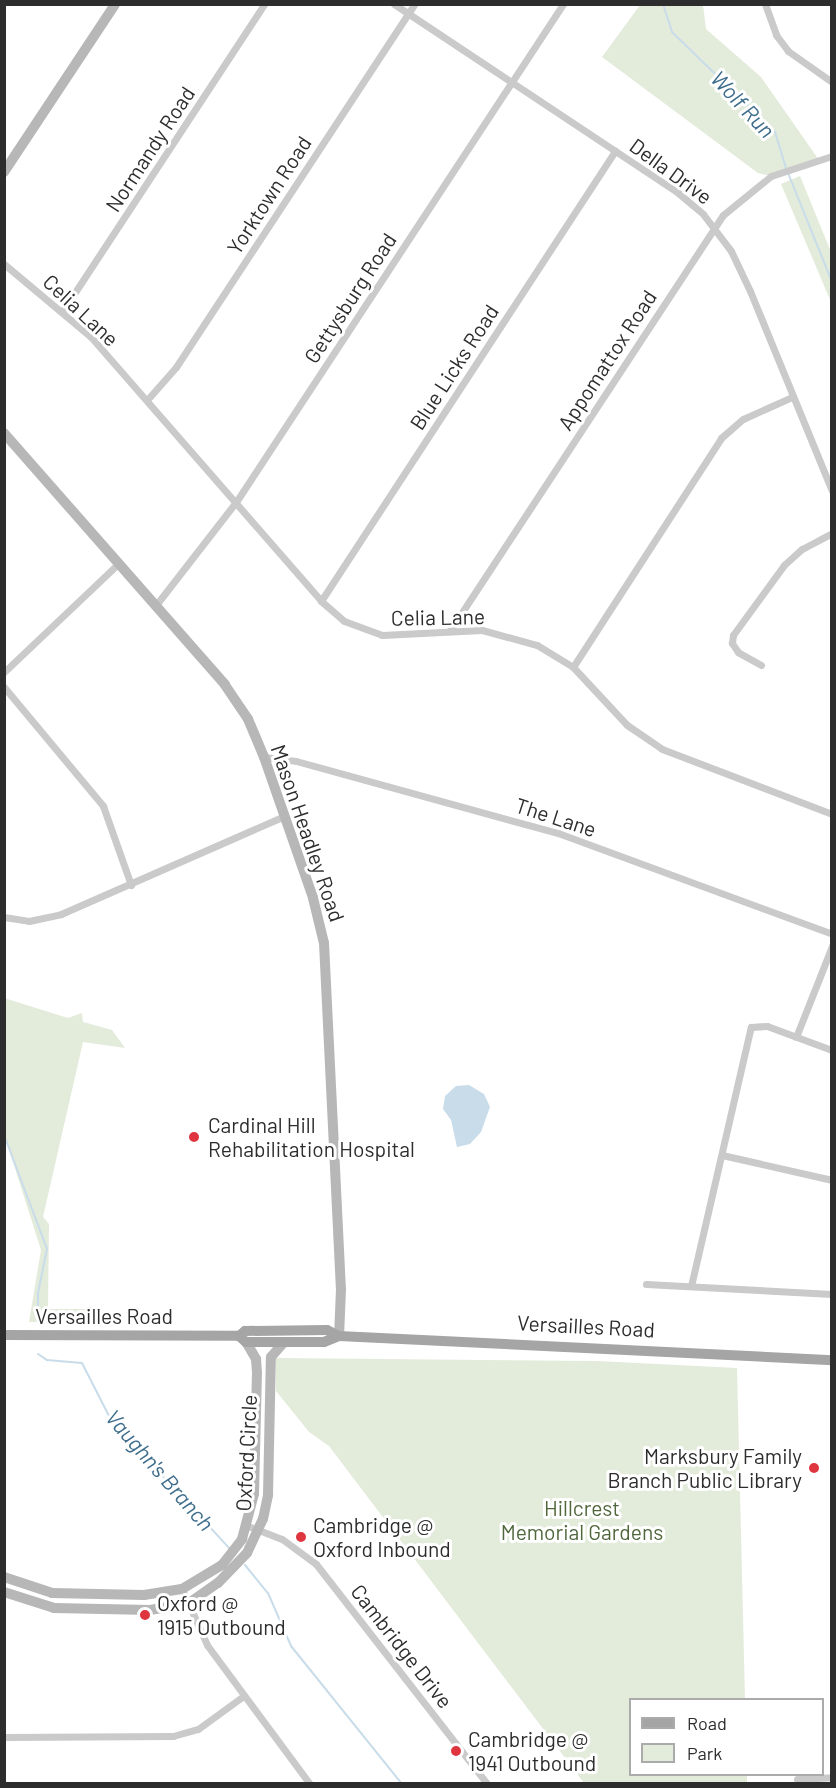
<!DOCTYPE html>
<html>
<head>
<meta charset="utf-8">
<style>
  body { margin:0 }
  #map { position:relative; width:836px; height:1788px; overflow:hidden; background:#fff; font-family:Barlow,sans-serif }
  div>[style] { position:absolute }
  .green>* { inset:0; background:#e3ebdb }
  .water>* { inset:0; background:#c8dcea }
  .stream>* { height:2px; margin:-1px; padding:0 1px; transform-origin:1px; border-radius:1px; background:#c8dcea }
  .street>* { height:7px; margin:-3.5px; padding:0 3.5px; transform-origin:3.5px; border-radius:3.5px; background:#cacaca }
  .secondary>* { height:10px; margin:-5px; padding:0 5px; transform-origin:5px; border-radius:5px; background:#b7b7b7 }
  .primary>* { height:10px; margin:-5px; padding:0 5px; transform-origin:5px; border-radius:5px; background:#a5a5a5 }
  .dots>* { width:16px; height:16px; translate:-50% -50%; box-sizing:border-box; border:3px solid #fff; border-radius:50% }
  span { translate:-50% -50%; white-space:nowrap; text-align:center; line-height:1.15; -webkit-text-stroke:6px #fff; paint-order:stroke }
  .street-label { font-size:21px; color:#2d2d2d }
  .poi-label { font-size:21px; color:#2d2d2d }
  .left { translate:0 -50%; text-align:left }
  .right { translate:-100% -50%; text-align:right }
  .park-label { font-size:21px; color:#50673c }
  .water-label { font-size:22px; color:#3e6d8c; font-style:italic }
  .frame { position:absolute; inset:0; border:6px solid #2d2d2d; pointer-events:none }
  .legend { position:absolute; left:629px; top:1698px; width:195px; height:78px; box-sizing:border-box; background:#fff; border:2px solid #ababab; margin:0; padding:8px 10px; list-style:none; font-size:18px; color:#2d2d2d }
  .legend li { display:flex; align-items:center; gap:12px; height:30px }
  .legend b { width:30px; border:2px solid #ababab }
</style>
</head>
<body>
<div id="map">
  <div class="green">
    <i style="clip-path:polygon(640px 5px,703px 5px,706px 29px,761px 77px,819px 160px,771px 176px,758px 173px,602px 57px)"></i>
    <i style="clip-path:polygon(800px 176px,831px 252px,831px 302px,781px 184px)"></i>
    <i style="clip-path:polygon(4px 998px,68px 1018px,82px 1013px,83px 1022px,112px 1030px,125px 1048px,83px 1042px,43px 1217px,49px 1224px,48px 1309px,94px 1309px,95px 1323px,29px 1322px,41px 1250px,5px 1137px)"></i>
    <i style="clip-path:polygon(276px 1358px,597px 1361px,737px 1368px,745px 1699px,630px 1700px,630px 1774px,747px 1775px,747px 1783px,584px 1783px,329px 1446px,309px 1432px,276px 1391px)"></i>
  </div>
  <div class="water">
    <i style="clip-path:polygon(469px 1085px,484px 1094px,490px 1107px,481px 1132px,470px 1144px,457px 1147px,451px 1120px,443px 1109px,445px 1096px,456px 1086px)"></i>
  </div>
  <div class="stream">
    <i style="left:663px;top:4px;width:29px;rotate:72deg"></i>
    <i style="left:672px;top:32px;width:144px;rotate:44.2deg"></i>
    <i style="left:775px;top:132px;width:38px;rotate:73deg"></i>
    <i style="left:788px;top:173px;width:118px;rotate:68deg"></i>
    <i style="left:4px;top:1135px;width:122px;rotate:69.3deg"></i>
    <i style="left:47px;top:1249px;width:45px;rotate:101.6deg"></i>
    <i style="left:38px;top:1293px;width:25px;rotate:90deg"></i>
    <i style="left:38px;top:1354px;width:11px;rotate:34deg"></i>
    <i style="left:47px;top:1360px;width:35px;rotate:5deg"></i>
    <i style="left:82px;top:1363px;width:64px;rotate:63deg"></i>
    <i style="left:111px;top:1420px;width:174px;rotate:47.3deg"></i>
    <i style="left:245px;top:1565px;width:36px;rotate:51deg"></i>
    <i style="left:268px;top:1593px;width:58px;rotate:66.5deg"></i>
    <i style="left:291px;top:1646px;width:177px;rotate:51.2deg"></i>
  </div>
  <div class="street">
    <i style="left:394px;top:4px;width:340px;rotate:33.6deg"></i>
    <i style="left:677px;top:192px;width:34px;rotate:40deg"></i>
    <i style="left:703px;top:214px;width:46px;rotate:52.9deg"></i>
    <i style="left:731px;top:251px;width:44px;rotate:64.6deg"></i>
    <i style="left:750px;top:291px;width:216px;rotate:67.7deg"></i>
    <i style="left:765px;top:4px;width:33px;rotate:70deg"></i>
    <i style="left:776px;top:35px;width:20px;rotate:53deg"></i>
    <i style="left:788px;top:51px;width:54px;rotate:35.2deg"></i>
    <i style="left:4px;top:264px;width:114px;rotate:40deg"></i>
    <i style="left:91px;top:337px;width:350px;rotate:48.9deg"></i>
    <i style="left:321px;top:601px;width:30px;rotate:41deg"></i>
    <i style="left:344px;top:621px;width:40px;rotate:20.2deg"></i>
    <i style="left:382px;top:635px;width:100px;rotate:-2.9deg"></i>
    <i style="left:482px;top:630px;width:57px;rotate:15.3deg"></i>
    <i style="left:537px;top:645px;width:42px;rotate:31.4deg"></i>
    <i style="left:573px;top:667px;width:79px;rotate:47deg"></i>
    <i style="left:627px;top:725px;width:42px;rotate:34.4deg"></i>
    <i style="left:662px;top:749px;width:182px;rotate:20.9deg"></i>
    <i style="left:62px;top:312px;width:368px;rotate:-56.7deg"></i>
    <i style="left:147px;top:400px;width:44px;rotate:-48.7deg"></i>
    <i style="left:176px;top:367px;width:434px;rotate:-56.7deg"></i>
    <i style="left:321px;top:601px;width:538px;rotate:-56.84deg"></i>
    <i style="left:156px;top:605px;width:130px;rotate:-52.2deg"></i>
    <i style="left:236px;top:502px;width:596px;rotate:-56.71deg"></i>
    <i style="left:451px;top:629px;width:495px;rotate:-56.7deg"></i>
    <i style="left:723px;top:215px;width:62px;rotate:-39.1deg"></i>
    <i style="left:771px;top:176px;width:64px;rotate:-18.2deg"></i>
    <i style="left:761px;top:665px;width:26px;rotate:-151deg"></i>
    <i style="left:738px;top:652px;width:11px;rotate:-124deg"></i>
    <i style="left:732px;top:643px;width:8px;rotate:-83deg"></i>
    <i style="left:733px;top:635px;width:87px;rotate:-53.9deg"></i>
    <i style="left:784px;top:565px;width:24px;rotate:-42deg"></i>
    <i style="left:802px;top:549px;width:34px;rotate:-28deg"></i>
    <i style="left:573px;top:667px;width:273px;rotate:-57.1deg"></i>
    <i style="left:721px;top:438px;width:29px;rotate:-41deg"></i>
    <i style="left:743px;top:419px;width:54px;rotate:-24.2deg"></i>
    <i style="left:4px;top:672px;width:158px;rotate:-43.5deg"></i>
    <i style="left:4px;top:687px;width:155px;rotate:50.2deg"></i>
    <i style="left:103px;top:806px;width:84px;rotate:70.5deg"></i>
    <i style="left:264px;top:757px;width:32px;rotate:7deg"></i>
    <i style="left:296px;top:761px;width:272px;rotate:15.4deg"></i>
    <i style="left:558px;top:833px;width:292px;rotate:20.2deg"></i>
    <i style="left:4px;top:917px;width:25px;rotate:9deg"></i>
    <i style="left:29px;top:921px;width:33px;rotate:-12deg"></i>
    <i style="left:61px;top:914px;width:244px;rotate:-23.7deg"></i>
    <i style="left:796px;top:1037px;width:98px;rotate:-68.4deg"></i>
    <i style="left:722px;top:1155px;width:113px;rotate:12.8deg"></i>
    <i style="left:646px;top:1284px;width:186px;rotate:3.1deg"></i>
    <i style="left:691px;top:1286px;width:266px;rotate:-77deg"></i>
    <i style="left:751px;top:1027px;width:16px;rotate:-4deg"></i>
    <i style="left:767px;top:1026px;width:69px;rotate:20.3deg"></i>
    <i style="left:248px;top:1526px;width:36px;rotate:21deg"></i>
    <i style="left:282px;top:1539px;width:42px;rotate:36.3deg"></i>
    <i style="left:316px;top:1564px;width:279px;rotate:52.1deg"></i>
    <i style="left:182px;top:1589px;width:61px;rotate:65.9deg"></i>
    <i style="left:207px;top:1645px;width:173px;rotate:53.5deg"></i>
    <i style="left:4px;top:1737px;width:169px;rotate:-0.3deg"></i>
    <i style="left:173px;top:1736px;width:26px;rotate:-16deg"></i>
    <i style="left:198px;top:1729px;width:54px;rotate:-36deg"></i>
    <i style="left:797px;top:1779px;width:35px;rotate:-3deg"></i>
  </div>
  <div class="secondary">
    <i style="left:4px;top:172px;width:201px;rotate:-56.5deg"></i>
    <i style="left:4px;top:433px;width:335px;rotate:48.7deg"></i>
    <i style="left:225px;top:685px;width:41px;rotate:55.9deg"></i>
    <i style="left:248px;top:719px;width:41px;rotate:67.2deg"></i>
    <i style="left:264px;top:757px;width:149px;rotate:70.8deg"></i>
    <i style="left:313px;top:898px;width:46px;rotate:76.3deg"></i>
    <i style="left:324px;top:943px;width:346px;rotate:87.2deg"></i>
    <i style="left:341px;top:1289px;width:47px;rotate:92.4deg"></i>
    <i style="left:4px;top:1577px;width:51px;rotate:18.4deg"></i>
    <i style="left:52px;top:1593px;width:92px;rotate:1.2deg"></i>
    <i style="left:144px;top:1595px;width:38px;rotate:-9deg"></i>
    <i style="left:182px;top:1589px;width:47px;rotate:-31deg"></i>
    <i style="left:222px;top:1565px;width:33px;rotate:-52deg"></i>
    <i style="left:242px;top:1539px;width:47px;rotate:-75.1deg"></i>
    <i style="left:254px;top:1494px;width:121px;rotate:-88.6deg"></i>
    <i style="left:257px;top:1373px;width:14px;rotate:-94deg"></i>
    <i style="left:256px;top:1359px;width:20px;rotate:-120deg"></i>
    <i style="left:4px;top:1592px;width:52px;rotate:17.7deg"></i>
    <i style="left:54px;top:1608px;width:96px;rotate:1.2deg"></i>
    <i style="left:150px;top:1610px;width:40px;rotate:-10deg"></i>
    <i style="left:189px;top:1603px;width:35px;rotate:-35deg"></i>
    <i style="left:218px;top:1583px;width:42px;rotate:-46deg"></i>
    <i style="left:247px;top:1553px;width:38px;rotate:-65deg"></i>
    <i style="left:263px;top:1519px;width:25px;rotate:-78deg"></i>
    <i style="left:268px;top:1495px;width:138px;rotate:-88.8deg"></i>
    <i style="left:271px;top:1357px;width:20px;rotate:-49deg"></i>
  </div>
  <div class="primary">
    <i style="left:4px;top:1335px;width:235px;rotate:0.2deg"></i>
    <i style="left:239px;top:1336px;width:9px;rotate:41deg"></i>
    <i style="left:246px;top:1342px;width:78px"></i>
    <i style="left:324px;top:1342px;width:16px;rotate:-22deg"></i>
    <i style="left:239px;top:1336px;width:8px;rotate:-40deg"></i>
    <i style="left:245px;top:1331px;width:82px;rotate:-0.7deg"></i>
    <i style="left:327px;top:1330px;width:13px;rotate:27deg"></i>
    <i style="left:339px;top:1336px;width:494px;rotate:2.8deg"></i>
  </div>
  <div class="dots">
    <i style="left:194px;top:1137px;background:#df353e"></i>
    <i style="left:814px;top:1468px;background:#df353e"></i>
    <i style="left:301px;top:1537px;background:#df353e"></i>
    <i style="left:145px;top:1615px;background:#df353e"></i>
    <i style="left:456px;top:1751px;background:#df353e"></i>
  </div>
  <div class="street-label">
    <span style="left:150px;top:149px;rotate:-57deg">Normandy Road</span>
    <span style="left:671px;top:171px;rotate:36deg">Della Drive</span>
    <span style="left:269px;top:195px;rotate:-57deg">Yorktown Road</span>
    <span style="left:350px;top:298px;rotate:-57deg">Gettysburg Road</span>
    <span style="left:81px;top:310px;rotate:43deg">Celia Lane</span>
    <span style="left:607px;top:360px;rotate:-57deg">Appomattox Road</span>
    <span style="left:454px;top:367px;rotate:-57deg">Blue Licks Road</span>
    <span style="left:438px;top:617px;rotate:-1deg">Celia Lane</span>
    <span style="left:556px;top:817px;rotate:18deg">The Lane</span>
    <span style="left:308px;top:833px;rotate:71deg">Mason Headley Road</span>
    <span style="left:104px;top:1316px">Versailles Road</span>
    <span style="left:586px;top:1326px;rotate:3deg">Versailles Road</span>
    <span style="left:246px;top:1453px;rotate:-87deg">Oxford Circle</span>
    <span style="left:402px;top:1646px;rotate:52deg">Cambridge Drive</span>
  </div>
  <div class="poi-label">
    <span class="left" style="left:208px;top:1137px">Cardinal Hill<br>Rehabilitation Hospital</span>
    <span class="right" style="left:802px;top:1468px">Marksbury Family<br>Branch Public Library</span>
    <span class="left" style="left:313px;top:1537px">Cambridge @<br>Oxford Inbound</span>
    <span class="left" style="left:157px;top:1615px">Oxford @<br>1915 Outbound</span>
    <span class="left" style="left:468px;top:1751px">Cambridge @<br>1941 Outbound</span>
  </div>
  <div class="park-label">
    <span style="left:582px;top:1520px">Hillcrest<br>Memorial Gardens</span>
  </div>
  <div class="water-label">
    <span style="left:743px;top:104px;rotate:47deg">Wolf Run</span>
    <span style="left:160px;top:1470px;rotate:49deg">Vaughn's Branch</span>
  </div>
  <div class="frame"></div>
  <ul class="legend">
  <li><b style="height:8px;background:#a5a5a5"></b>Road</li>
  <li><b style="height:16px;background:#e3ebdb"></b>Park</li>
  </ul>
</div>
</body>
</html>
